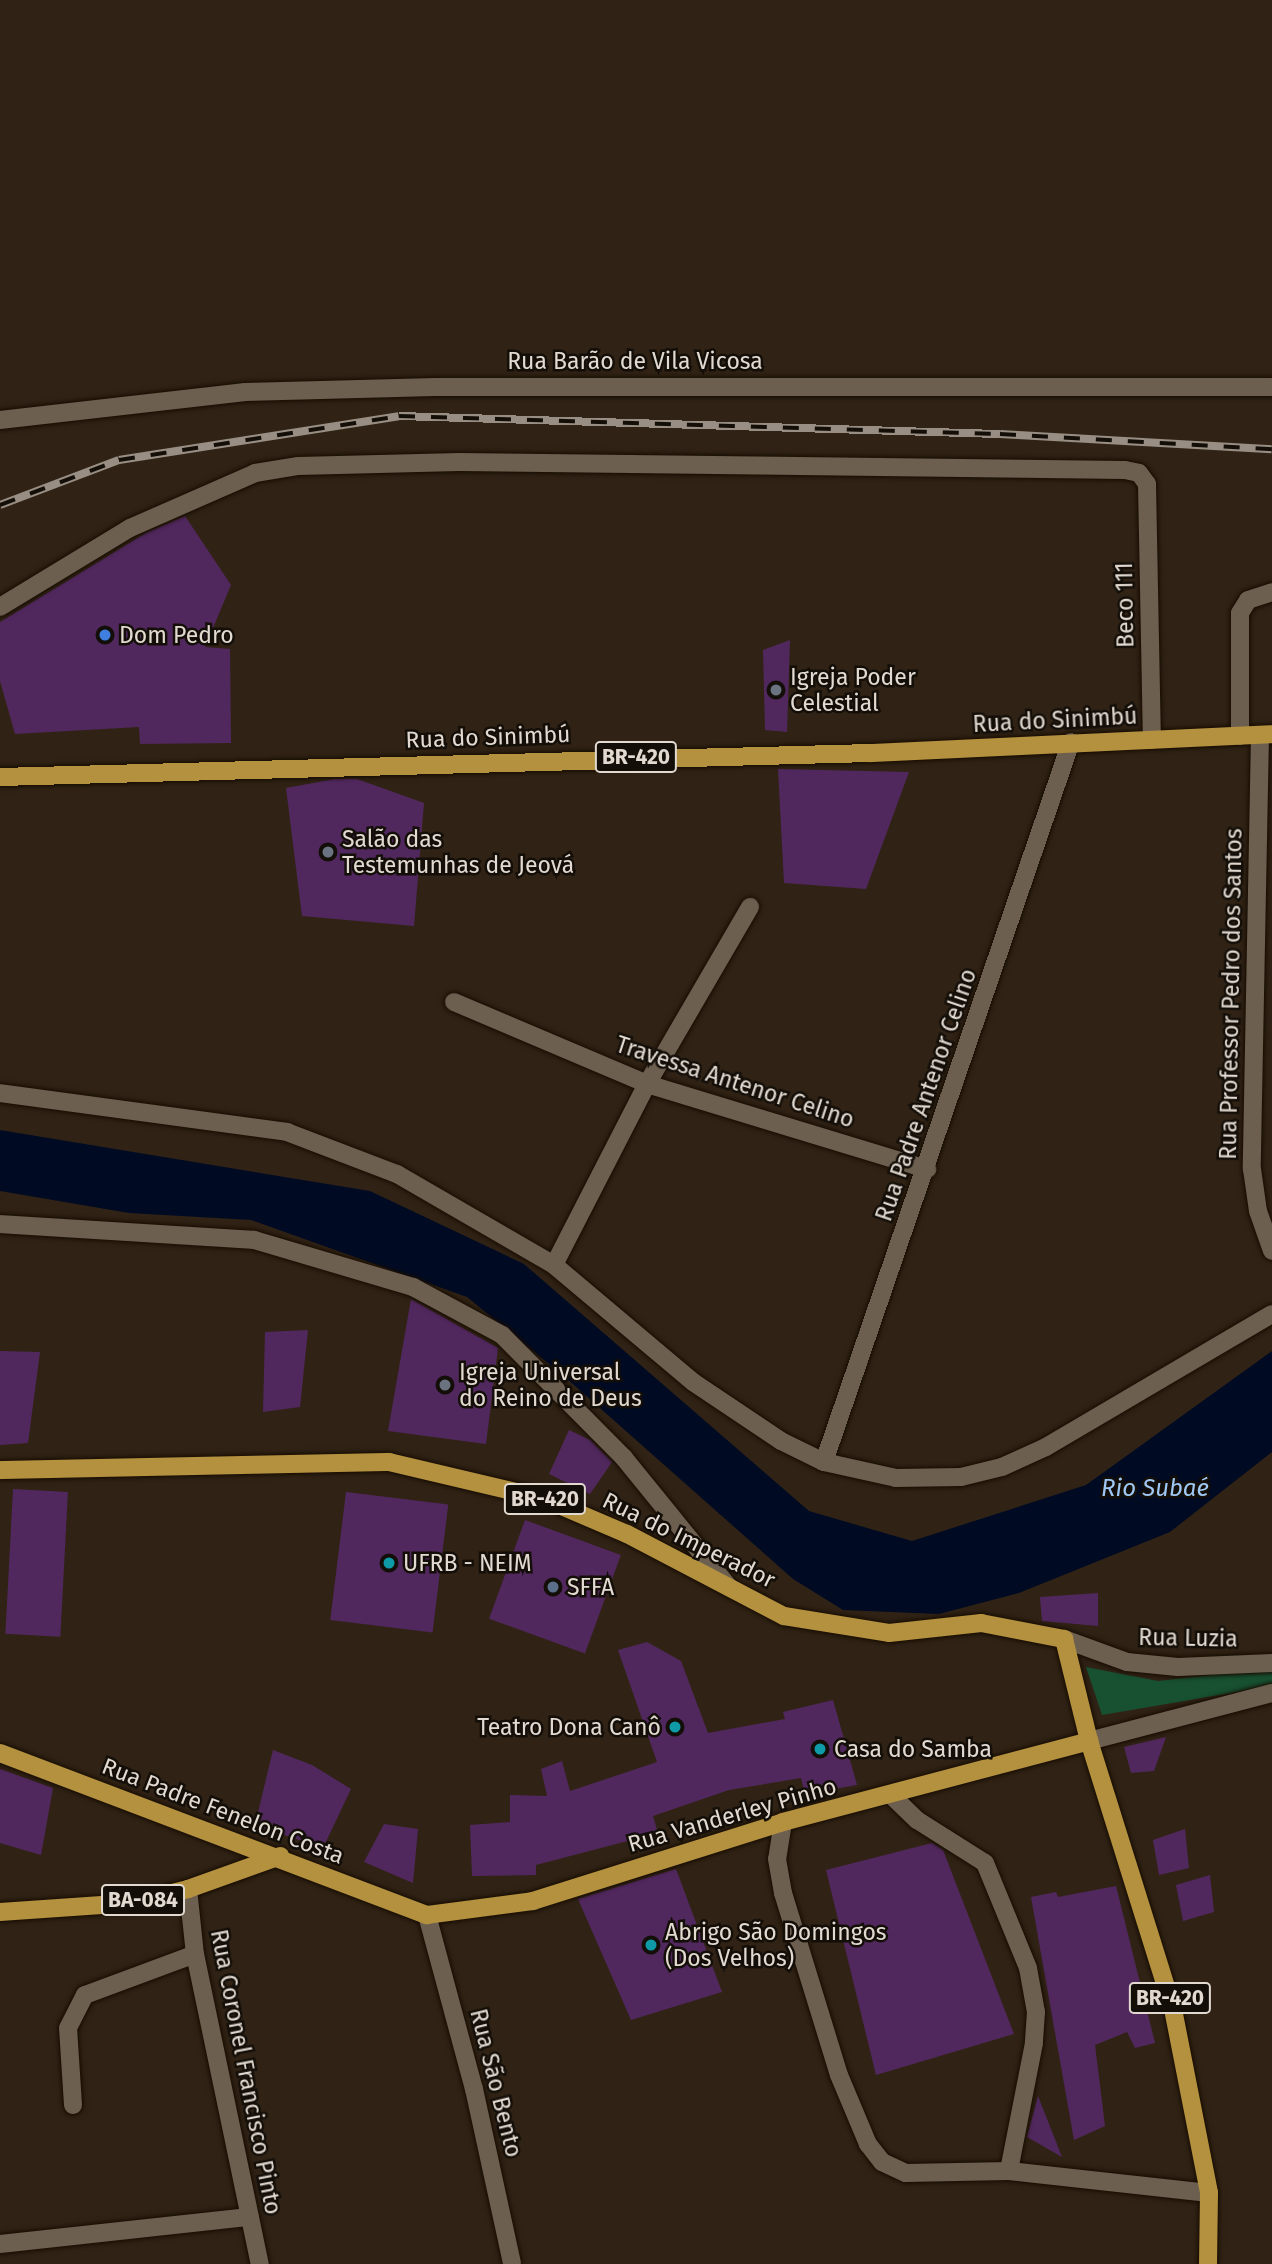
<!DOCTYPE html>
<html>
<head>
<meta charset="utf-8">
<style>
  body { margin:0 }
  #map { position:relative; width:1272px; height:2264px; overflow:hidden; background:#302315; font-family:"Fira Sans",sans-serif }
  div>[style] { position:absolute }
  .green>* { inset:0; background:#175131 }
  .water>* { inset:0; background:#000b23 }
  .building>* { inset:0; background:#51285e; transform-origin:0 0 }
  .roads { filter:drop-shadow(0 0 2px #170c02) drop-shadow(0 0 2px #170c02) }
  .minor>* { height:18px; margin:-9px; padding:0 9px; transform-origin:9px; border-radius:9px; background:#6d5f4f }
  .major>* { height:18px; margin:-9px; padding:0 9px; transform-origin:9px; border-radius:9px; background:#b4913e }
  .rail>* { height:8px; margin-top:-4px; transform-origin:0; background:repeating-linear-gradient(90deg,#130e08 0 16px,#988e83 0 32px); box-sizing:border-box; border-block:2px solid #988e83 }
  .dots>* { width:19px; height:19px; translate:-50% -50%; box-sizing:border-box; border:4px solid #130e08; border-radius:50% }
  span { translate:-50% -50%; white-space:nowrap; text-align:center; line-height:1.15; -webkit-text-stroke:5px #130e08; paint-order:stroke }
  .shield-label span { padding:2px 5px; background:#130e08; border:2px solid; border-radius:5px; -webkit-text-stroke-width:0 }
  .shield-label { font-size:21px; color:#e2dad1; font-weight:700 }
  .street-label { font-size:23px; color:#e2dad1 }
  .poi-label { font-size:23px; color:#e2dad1 }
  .left { translate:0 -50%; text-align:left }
  .right { translate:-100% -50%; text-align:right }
  .water-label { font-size:24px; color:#9fc8f5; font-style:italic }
</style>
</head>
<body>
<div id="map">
  <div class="green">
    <i style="clip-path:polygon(1086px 1667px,1158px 1681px,1272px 1668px,1272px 1686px,1102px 1715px)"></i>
  </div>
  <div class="water">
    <i style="clip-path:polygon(0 1130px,370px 1191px,524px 1264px,809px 1511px,912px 1541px,1086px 1485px,1272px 1351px,1272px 1452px,1170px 1532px,1019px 1593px,939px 1614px,843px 1610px,793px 1579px,566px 1378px,467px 1297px,251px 1220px,129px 1213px,0 1191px)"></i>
  </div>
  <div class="building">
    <i style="clip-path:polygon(185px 516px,231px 585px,205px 647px,230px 649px,231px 743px,140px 744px,139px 727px,15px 734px,0 681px,0 622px,146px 533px)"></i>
    <i style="clip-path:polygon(790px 640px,787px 732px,765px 730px,763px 650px)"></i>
    <i style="clip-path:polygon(778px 769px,909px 772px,866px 889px,784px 883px)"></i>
    <i style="clip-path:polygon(335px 779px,357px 779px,424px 803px,414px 926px,302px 916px,286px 788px)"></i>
    <i style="clip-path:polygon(411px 1299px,498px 1348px,486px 1444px,388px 1431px)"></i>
    <i style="clip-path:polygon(308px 1330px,300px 1407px,263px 1412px,265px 1332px)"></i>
    <i style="clip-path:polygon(0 1351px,40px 1352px,28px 1443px,0 1445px)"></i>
    <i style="clip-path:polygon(569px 1430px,590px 1440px,612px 1462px,590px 1494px,549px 1474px)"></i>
    <i style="left:13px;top:1489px;width:55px;height:145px;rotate:3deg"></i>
    <i style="left:346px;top:1492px;width:103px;height:129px;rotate:7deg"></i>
    <i style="left:525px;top:1520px;width:102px;height:105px;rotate:20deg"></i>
    <i style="clip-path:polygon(1098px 1593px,1098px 1626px,1042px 1621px,1040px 1597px)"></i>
    <i style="clip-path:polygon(647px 1642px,681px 1661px,708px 1733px,785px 1719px,783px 1712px,833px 1700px,857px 1785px,805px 1794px,801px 1778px,729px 1790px,653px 1816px,658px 1833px,536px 1865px,536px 1875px,472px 1876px,470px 1825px,510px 1822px,510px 1795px,547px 1796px,541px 1769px,562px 1761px,570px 1791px,657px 1762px,618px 1650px)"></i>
    <i style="clip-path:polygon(1166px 1737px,1154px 1771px,1131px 1773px,1124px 1747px)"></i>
    <i style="clip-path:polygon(273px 1750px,312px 1765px,351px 1789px,323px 1848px,255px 1825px)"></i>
    <i style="clip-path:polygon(0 1769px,53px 1788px,41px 1855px,0 1843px)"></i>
    <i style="clip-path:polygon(384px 1824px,418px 1829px,413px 1883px,364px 1862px)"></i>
    <i style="clip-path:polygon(1185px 1829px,1189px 1868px,1159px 1875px,1153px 1840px)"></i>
    <i style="clip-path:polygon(932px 1843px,943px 1850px,1014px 2034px,876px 2075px,826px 1870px)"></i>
    <i style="clip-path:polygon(676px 1869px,722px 1992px,631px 2020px,578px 1899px)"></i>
    <i style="clip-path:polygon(1210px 1875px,1214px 1912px,1183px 1921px,1176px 1885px)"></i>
    <i style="clip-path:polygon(1116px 1886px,1155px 2043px,1135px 2048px,1127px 2032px,1095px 2045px,1105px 2126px,1074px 2140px,1031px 1897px,1056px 1892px,1058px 1897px)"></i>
    <i style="clip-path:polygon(1038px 2096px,1062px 2157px,1027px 2137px)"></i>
  </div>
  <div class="roads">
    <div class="minor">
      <i style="left:0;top:420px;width:247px;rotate:-6.5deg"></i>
      <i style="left:245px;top:392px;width:190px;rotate:-1.5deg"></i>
      <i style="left:435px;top:387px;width:837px"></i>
      <i style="left:0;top:607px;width:152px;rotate:-31.3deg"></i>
      <i style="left:130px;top:528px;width:137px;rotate:-23.7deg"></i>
      <i style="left:255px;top:473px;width:44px;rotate:-9.2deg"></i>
      <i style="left:298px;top:466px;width:161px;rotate:-1.4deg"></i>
      <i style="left:459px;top:462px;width:666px;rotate:0.69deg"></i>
      <i style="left:1125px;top:470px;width:14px;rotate:12deg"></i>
      <i style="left:1139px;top:473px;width:14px;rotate:54deg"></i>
      <i style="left:1147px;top:484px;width:256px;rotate:88.9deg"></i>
      <i style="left:1260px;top:735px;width:434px;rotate:91.1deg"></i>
      <i style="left:1252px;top:1169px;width:42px;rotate:81.9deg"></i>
      <i style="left:1258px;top:1211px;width:42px;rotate:70.7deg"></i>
      <i style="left:1240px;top:736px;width:123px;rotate:-90deg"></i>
      <i style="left:1240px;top:613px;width:15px;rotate:-58deg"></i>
      <i style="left:1248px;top:600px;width:25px;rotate:-18deg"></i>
      <i style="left:454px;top:1002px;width:210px;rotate:23deg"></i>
      <i style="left:647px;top:1084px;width:293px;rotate:16.9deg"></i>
      <i style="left:0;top:1093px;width:290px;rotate:7.7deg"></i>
      <i style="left:287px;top:1132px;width:118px;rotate:20.9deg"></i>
      <i style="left:397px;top:1174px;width:181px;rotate:30.1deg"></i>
      <i style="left:554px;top:1265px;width:182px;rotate:40.1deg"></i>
      <i style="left:693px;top:1382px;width:106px;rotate:33.8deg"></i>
      <i style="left:781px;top:1441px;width:48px;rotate:26deg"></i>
      <i style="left:824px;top:1462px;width:74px;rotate:12.5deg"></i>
      <i style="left:896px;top:1478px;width:65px;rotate:-0.9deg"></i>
      <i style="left:961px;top:1477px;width:42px;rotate:-13.7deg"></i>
      <i style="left:1002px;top:1467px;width:48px;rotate:-24.4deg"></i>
      <i style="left:1046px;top:1447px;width:262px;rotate:-30.5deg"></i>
      <i style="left:0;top:1224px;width:255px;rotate:3.6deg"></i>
      <i style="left:254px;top:1240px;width:166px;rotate:16.5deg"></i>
      <i style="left:413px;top:1287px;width:101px;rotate:28.3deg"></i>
      <i style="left:502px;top:1335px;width:173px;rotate:45.2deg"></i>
      <i style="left:624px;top:1458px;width:166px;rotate:50.9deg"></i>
      <i style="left:554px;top:1265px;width:203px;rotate:-62.8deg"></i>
      <i style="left:647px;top:1084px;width:205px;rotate:-59.8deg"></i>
      <i style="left:824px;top:1462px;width:761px;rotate:-71.07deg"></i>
      <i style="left:1064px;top:1639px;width:67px;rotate:20.1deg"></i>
      <i style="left:1127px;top:1662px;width:51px;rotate:5.6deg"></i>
      <i style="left:1178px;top:1667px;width:94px;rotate:-2.4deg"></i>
      <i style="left:1089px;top:1741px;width:189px;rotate:-14.7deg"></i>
      <i style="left:891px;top:1795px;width:36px;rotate:44deg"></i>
      <i style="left:917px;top:1820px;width:80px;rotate:32.3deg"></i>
      <i style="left:985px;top:1863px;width:113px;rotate:67.7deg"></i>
      <i style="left:1028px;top:1968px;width:45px;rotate:79.7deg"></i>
      <i style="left:1036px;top:2012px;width:31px;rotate:94deg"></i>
      <i style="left:1034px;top:2043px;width:130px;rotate:101.1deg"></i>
      <i style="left:783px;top:1822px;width:37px;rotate:99deg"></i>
      <i style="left:777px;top:1859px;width:35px;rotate:80deg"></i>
      <i style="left:783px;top:1893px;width:190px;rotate:72.9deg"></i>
      <i style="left:839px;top:2075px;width:75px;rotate:67.2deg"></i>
      <i style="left:868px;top:2144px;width:23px;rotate:52deg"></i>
      <i style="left:882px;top:2162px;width:26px;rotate:25deg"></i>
      <i style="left:906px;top:2173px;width:103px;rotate:-1.1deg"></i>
      <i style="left:1009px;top:2171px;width:201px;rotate:6.3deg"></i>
      <i style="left:188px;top:1889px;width:65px;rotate:83.9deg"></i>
      <i style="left:195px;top:1954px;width:317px;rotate:78.2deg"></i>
      <i style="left:427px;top:1915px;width:180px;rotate:74.9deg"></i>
      <i style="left:474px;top:2089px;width:179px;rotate:77.7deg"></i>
      <i style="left:73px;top:2105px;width:77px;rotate:-93.7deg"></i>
      <i style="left:68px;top:2028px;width:37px;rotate:-63deg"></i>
      <i style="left:85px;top:1995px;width:117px;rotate:-20.4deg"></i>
      <i style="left:0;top:2244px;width:251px;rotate:-6.2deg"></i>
    </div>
    <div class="major">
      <i style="left:0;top:777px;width:871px;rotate:-1.58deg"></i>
      <i style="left:871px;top:753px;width:401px;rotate:-2.7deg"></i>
      <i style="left:0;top:1470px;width:389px;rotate:-1.2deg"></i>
      <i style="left:389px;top:1462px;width:160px;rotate:13.3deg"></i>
      <i style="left:545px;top:1499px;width:89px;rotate:23.1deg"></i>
      <i style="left:627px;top:1534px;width:177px;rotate:27.6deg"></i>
      <i style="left:784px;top:1616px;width:106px;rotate:9.2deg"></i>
      <i style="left:889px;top:1633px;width:93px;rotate:-6.2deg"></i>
      <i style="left:981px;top:1623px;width:85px;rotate:10.9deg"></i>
      <i style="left:1064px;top:1639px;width:105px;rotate:76.2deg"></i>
      <i style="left:1089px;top:1741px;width:281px;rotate:72.6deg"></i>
      <i style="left:1173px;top:2009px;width:187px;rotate:78.9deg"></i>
      <i style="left:1209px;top:2193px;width:71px;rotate:90.8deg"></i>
      <i style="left:0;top:1753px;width:457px;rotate:20.8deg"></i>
      <i style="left:427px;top:1915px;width:107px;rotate:-7.5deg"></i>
      <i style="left:533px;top:1901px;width:262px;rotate:-17.5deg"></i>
      <i style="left:783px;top:1822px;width:317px;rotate:-14.8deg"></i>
      <i style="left:0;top:1912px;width:131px;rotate:-3.9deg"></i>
      <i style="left:131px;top:1903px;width:59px;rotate:-13.8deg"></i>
      <i style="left:188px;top:1889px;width:98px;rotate:-19.7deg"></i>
    </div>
  </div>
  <div class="rail">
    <i style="left:0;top:505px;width:127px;rotate:-20.7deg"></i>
    <i style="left:119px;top:460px;width:283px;rotate:-8.9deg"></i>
    <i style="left:399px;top:416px;width:601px;rotate:1.72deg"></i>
    <i style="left:1000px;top:434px;width:272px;rotate:3.2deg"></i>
  </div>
  <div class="dots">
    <i style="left:105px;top:635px;background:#3f7fe0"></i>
    <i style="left:776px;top:690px;background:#6b7280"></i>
    <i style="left:328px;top:852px;background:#6b7280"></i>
    <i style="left:445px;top:1385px;background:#6b7280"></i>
    <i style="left:389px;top:1563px;background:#0f9aa8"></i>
    <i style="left:553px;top:1587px;background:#5c6f8a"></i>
    <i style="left:675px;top:1727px;background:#0f9aa8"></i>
    <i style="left:820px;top:1749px;background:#0f9aa8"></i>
    <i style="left:651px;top:1945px;background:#0f9aa8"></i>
  </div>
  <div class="shield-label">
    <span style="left:636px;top:757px">BR-420</span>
    <span style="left:545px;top:1499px">BR-420</span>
    <span style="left:143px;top:1900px">BA-084</span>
    <span style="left:1170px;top:1998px">BR-420</span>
  </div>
  <div class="street-label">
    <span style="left:635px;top:361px">Rua Barão de Vila Vicosa</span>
    <span style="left:1125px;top:605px;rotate:-91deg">Beco 111</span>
    <span style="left:1055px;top:720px;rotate:-3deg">Rua do Sinimbú</span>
    <span style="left:488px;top:737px;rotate:-2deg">Rua do Sinimbú</span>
    <span style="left:1231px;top:994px;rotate:-89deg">Rua Professor Pedro dos Santos</span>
    <span style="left:735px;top:1082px;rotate:18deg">Travessa Antenor Celino</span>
    <span style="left:926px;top:1095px;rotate:-71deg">Rua Padre Antenor Celino</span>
    <span style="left:689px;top:1540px;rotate:26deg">Rua do Imperador</span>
    <span style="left:1188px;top:1638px;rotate:1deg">Rua Luzia</span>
    <span style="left:223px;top:1811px;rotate:21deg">Rua Padre Fenelon Costa</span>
    <span style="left:732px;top:1815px;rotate:-16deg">Rua Vanderley Pinho</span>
    <span style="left:246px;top:2072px;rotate:79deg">Rua Coronel Francisco Pinto</span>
    <span style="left:496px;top:2083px;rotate:76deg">Rua São Bento</span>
  </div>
  <div class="poi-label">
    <span class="left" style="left:119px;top:635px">Dom Pedro</span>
    <span class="left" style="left:790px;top:690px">Igreja Poder<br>Celestial</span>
    <span class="left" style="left:342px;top:852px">Salão das<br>Testemunhas de Jeová</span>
    <span class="left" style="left:459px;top:1385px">Igreja Universal<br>do Reino de Deus</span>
    <span class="left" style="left:403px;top:1563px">UFRB - NEIM</span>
    <span class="left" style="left:567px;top:1587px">SFFA</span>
    <span class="right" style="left:661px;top:1727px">Teatro Dona Canô</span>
    <span class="left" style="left:834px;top:1749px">Casa do Samba</span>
    <span class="left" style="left:665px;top:1945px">Abrigo São Domingos<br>(Dos Velhos)</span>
  </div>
  <div class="water-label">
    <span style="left:1155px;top:1489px">Rio Subaé</span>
  </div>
</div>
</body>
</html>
